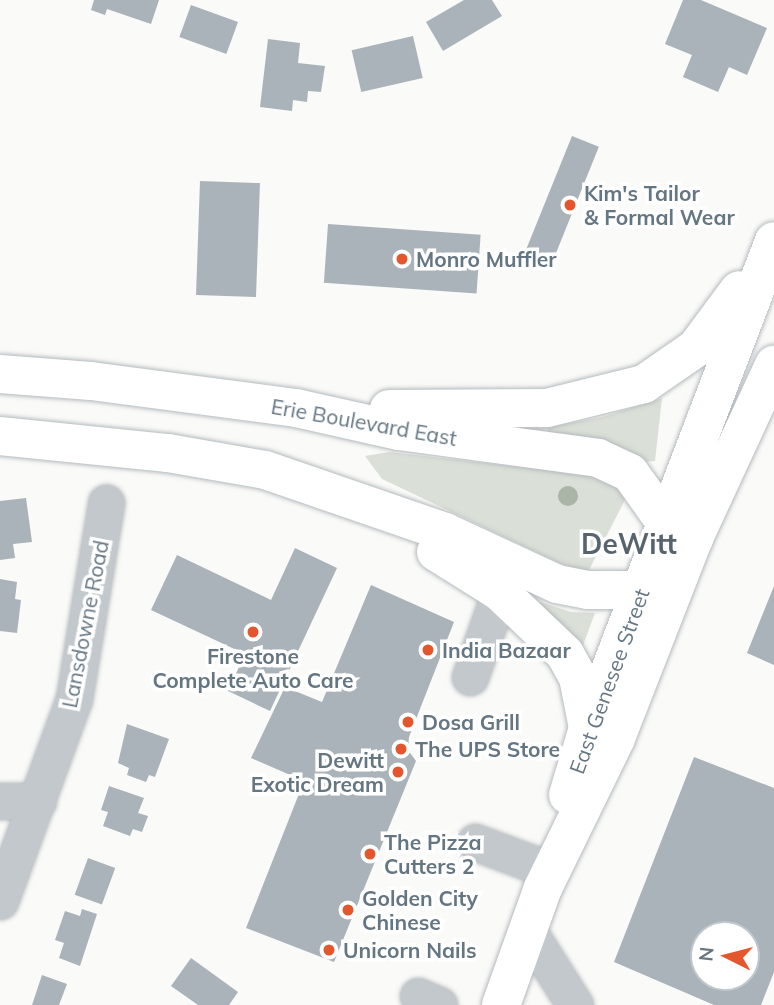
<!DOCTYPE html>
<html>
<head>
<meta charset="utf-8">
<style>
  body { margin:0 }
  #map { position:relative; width:774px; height:1005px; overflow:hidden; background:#fafaf8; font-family:Mulish,sans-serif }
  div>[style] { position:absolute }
  .green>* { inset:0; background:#dadfd7 }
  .building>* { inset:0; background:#aab3b9; transform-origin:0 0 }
  .roads { filter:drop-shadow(0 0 2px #b5babe) drop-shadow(0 0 2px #b5babe) }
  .minor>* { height:35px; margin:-17.5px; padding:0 17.5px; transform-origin:17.5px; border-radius:17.5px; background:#c3c8cc }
  .major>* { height:38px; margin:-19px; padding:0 19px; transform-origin:19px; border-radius:19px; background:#fff }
  .trees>* { width:20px; height:20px; margin:-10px; border-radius:50%; background:#aab4a7 }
  .dots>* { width:19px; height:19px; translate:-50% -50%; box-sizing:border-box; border:4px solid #fff; border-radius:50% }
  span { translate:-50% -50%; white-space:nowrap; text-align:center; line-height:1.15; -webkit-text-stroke:7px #fff; paint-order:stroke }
  .poi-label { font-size:21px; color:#657683; font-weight:700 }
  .left { translate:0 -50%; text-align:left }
  .right { translate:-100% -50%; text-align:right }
  .street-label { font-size:21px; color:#657683 }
  .district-label { font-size:28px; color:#57646e; font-weight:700 }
  .north { position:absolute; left:690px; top:921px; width:70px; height:70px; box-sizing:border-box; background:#fff; border:2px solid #c1c8cd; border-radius:50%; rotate:276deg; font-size:19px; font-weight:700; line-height:28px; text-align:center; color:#657683 }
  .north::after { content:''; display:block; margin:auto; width:24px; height:32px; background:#e4572e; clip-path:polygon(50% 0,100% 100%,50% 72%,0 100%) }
</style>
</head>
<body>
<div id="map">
  <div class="green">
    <i style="clip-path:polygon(662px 398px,655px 461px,644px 462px,547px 439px,548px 427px,603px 417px)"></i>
    <i style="clip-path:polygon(389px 452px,593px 475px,628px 494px,588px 572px,572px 569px,382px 479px,365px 456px)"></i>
    <i style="clip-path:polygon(531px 599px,571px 612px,595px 613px,582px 648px)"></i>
  </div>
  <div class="building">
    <i style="clip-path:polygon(94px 0,159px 0,151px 24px,107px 9px,105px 15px,91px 10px)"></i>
    <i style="clip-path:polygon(464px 0,492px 0,502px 16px,443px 51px,426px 22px)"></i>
    <i style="clip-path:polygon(683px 0,701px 0,767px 28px,747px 75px,729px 67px,718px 92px,683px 77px,692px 55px,665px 44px)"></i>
    <i style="left:191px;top:5px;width:50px;height:34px;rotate:20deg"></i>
    <i style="left:413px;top:36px;width:43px;height:63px;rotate:77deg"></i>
    <i style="clip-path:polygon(268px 39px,300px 43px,298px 63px,325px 66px,321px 92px,308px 91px,307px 102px,293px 100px,292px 111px,260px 107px)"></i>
    <i style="left:572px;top:136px;width:29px;height:123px;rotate:22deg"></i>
    <i style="left:200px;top:181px;width:60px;height:114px;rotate:2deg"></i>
    <i style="left:328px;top:224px;width:153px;height:59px;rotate:4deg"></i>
    <i style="clip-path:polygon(26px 498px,32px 542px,13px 544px,15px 558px,0 560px,0 501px)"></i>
    <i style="clip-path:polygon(295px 548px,337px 568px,270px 711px,228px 691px,245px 654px,151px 610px,177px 555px,271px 600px)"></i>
    <i style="clip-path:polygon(0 579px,17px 582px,15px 599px,21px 600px,17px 633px,0 631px)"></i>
    <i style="clip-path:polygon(371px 585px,454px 622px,409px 737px,408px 750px,416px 761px,334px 962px,246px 928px,304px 781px,251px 758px,285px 687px,322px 702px)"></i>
    <i style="clip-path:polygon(774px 586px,774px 665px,747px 653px)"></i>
    <i style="clip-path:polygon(127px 724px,169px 739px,155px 777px,149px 775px,146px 782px,127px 775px,129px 768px,118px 763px)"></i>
    <i style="clip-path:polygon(evenodd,694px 757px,774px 788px,774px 972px,761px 1005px,714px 1005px,614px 962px,694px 757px,704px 935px,746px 935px,746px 977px,704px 977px,704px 935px)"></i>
    <i style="clip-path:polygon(109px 786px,144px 798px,138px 813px,148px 816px,142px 832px,133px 829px,130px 836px,103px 826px,108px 812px,101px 810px)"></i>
    <i style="left:88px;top:858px;width:29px;height:39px;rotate:20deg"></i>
    <i style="clip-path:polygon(82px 909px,97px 914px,80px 966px,59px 958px,64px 943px,55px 940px,65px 911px,80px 916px)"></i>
    <i style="clip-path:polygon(191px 958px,238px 992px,229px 1005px,198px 1005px,171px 986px)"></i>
    <i style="clip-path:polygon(42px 975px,67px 984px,59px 1005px,32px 1005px)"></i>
  </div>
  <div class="roads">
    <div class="minor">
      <i style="left:470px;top:677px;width:90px;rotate:-70.6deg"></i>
      <i style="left:0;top:801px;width:38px"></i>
      <i style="left:475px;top:842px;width:77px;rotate:20.6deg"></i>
      <i style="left:0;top:901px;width:215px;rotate:-69.9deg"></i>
      <i style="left:74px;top:699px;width:199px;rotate:-80.7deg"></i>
      <i style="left:528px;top:931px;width:88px;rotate:57.6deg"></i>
      <i style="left:418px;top:996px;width:23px;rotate:23deg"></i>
    </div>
    <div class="major">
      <i style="left:0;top:374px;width:91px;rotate:4.4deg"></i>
      <i style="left:91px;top:381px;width:207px;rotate:7.5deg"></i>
      <i style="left:296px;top:408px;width:106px;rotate:12.6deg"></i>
      <i style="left:399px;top:431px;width:201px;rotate:7.7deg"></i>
      <i style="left:598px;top:458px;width:35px;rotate:25deg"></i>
      <i style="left:630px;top:473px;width:65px;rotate:54.4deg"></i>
      <i style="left:668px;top:526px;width:29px;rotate:25deg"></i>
      <i style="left:389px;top:409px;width:158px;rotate:-0.4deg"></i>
      <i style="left:547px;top:408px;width:100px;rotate:-13.9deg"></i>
      <i style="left:644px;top:384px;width:63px;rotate:-34.7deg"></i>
      <i style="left:696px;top:348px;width:72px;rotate:-53.4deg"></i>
      <i style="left:0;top:436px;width:169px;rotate:5.8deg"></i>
      <i style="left:168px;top:453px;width:98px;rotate:9.9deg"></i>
      <i style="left:265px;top:470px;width:190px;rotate:19deg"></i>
      <i style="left:445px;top:532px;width:123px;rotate:24.9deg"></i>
      <i style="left:557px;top:584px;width:31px;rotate:11deg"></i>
      <i style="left:587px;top:590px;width:54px"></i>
      <i style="left:641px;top:590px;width:30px;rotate:23deg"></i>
      <i style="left:436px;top:552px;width:75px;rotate:32deg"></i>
      <i style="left:500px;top:592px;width:90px;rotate:43.6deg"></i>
      <i style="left:565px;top:654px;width:26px;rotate:61deg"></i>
      <i style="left:578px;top:677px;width:52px;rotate:78.9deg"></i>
      <i style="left:568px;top:795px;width:70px;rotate:-73.4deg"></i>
      <i style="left:588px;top:728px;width:521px;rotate:-69.1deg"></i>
      <i style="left:501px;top:1005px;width:124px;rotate:-70.3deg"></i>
      <i style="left:543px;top:888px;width:167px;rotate:-64deg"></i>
      <i style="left:616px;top:738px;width:215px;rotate:-68.7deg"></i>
      <i style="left:694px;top:538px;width:191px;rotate:-65.2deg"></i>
    </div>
  </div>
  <div class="trees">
    <i style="left:568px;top:496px"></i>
  </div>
  <div class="dots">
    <i style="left:570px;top:205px;background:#e4572e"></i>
    <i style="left:402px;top:259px;background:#e4572e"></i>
    <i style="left:253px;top:632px;background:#e4572e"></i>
    <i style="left:428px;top:650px;background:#e4572e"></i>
    <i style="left:408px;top:722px;background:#e4572e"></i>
    <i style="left:401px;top:749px;background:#e4572e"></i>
    <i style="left:398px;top:772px;background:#e4572e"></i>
    <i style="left:370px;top:854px;background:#e4572e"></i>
    <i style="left:348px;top:910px;background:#e4572e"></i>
    <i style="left:329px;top:950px;background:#e4572e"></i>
  </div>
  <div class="poi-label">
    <span class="left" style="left:584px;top:205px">Kim's Tailor<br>&amp; Formal Wear</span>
    <span class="left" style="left:416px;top:259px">Monro Muffler</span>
    <span class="left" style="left:442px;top:650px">India Bazaar</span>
    <span style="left:253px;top:668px">Firestone<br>Complete Auto Care</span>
    <span class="left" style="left:422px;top:722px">Dosa Grill</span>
    <span class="left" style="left:415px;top:749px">The UPS Store</span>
    <span class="right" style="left:384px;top:772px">Dewitt<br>Exotic Dream</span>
    <span class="left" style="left:384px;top:854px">The Pizza<br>Cutters 2</span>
    <span class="left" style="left:362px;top:910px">Golden City<br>Chinese</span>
    <span class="left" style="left:343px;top:950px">Unicorn Nails</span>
  </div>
  <div class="street-label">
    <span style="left:364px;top:422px;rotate:10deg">Erie Boulevard East</span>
    <span style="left:85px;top:624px;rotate:-79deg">Lansdowne Road</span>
    <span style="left:609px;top:681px;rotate:-70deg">East Genesee Street</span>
  </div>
  <div class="district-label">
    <span style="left:629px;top:544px">DeWitt</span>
  </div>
  <div class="north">N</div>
</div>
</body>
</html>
